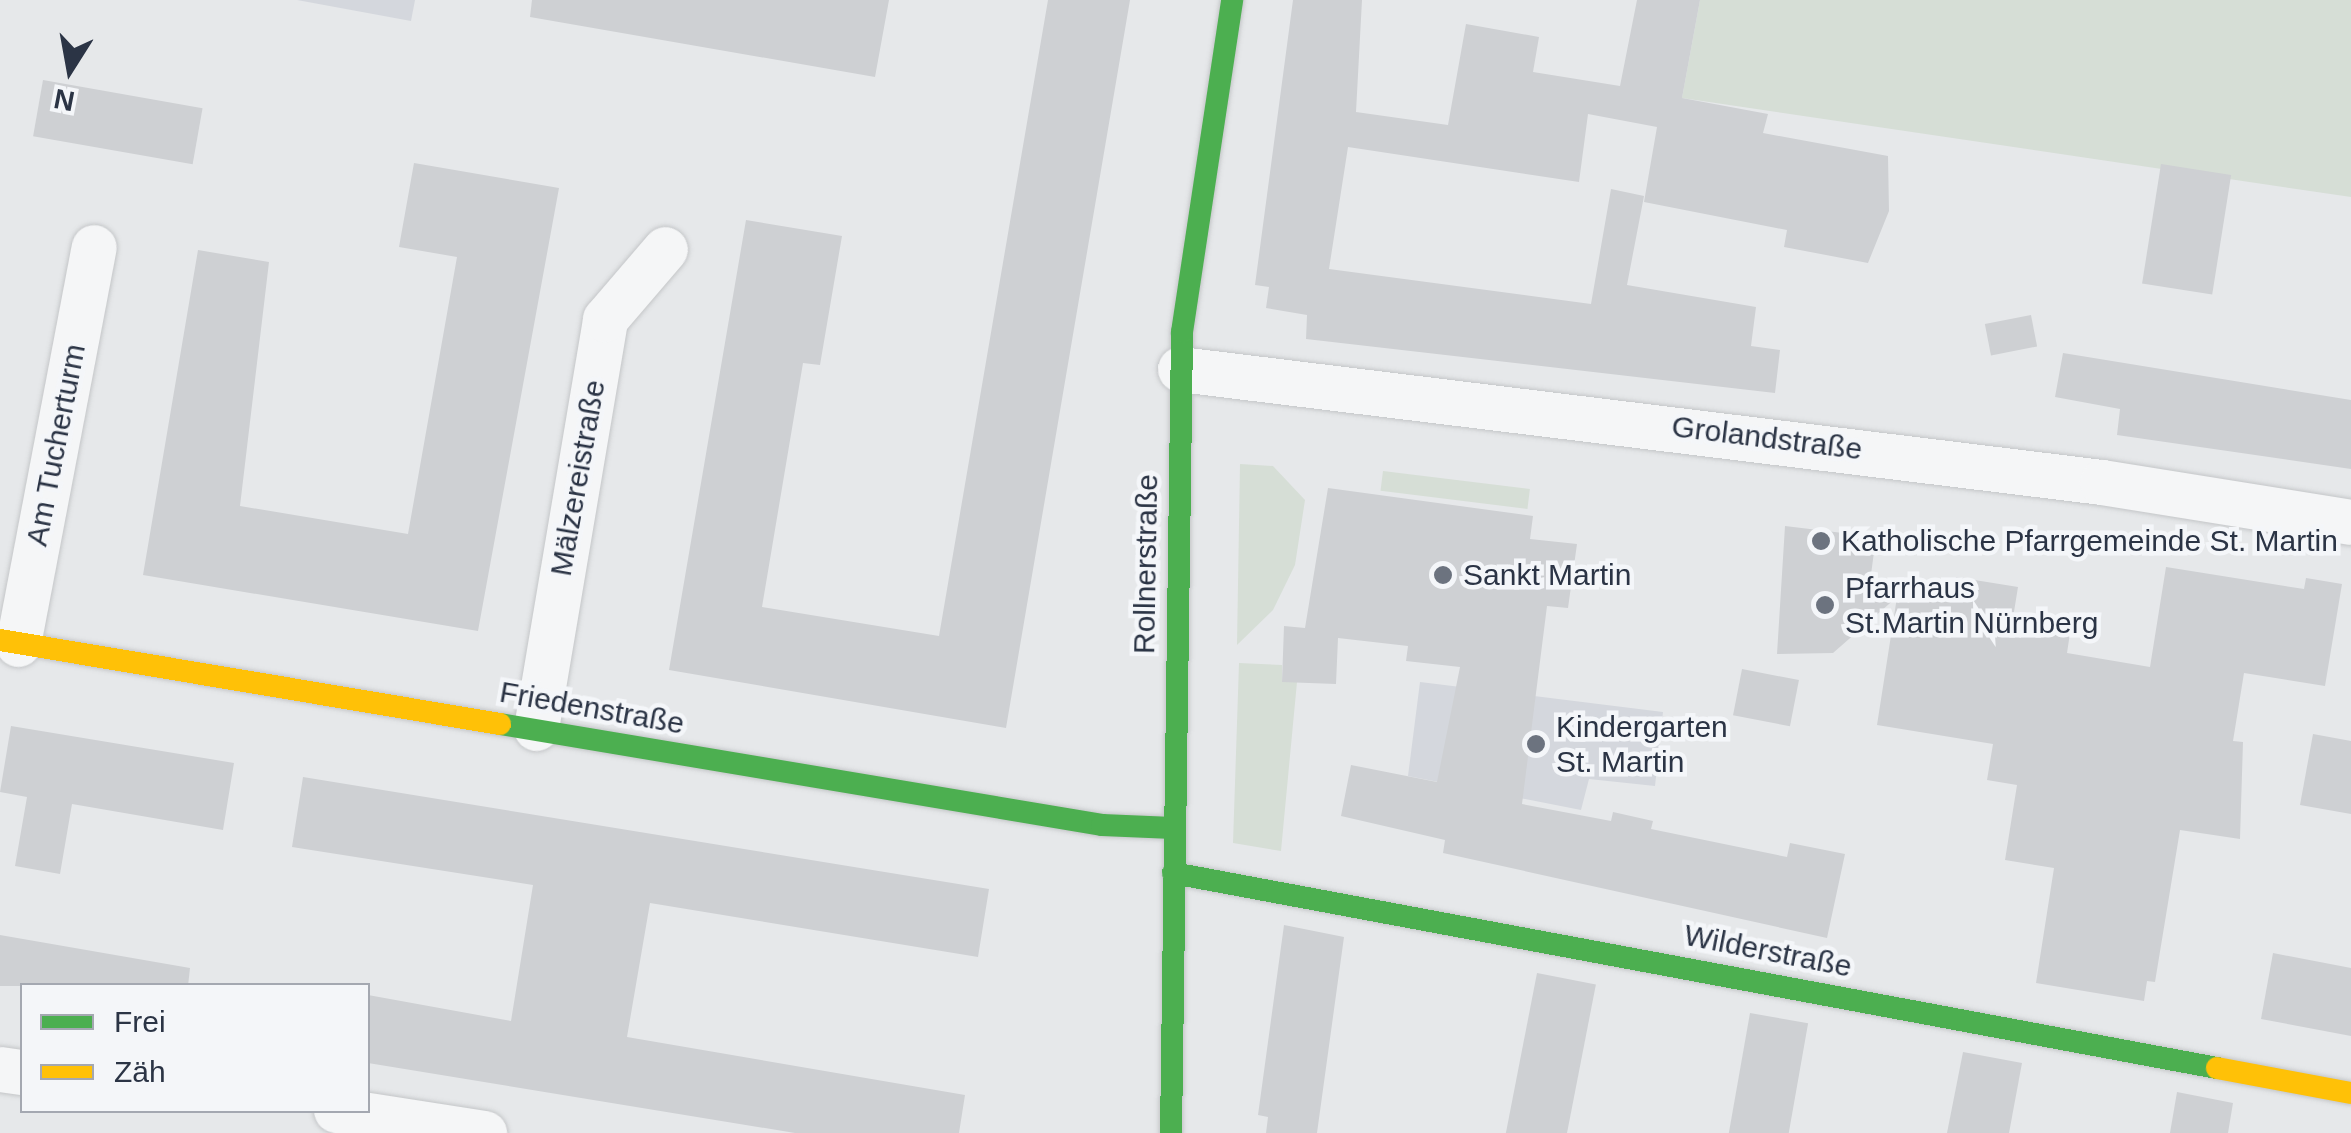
<!DOCTYPE html>
<html>
<head>
<meta charset="utf-8">
<style>
  body { margin:0 }
  #map { position:relative; width:2351px; height:1133px; overflow:hidden; background:#e6e8ea; font-family:Helvetica,sans-serif }
  div>[style] { position:absolute }
  .built>* { inset:0; background:#d4d7dd }
  .green>* { inset:0; background:#d6ded6; transform-origin:0 0 }
  .building>* { inset:0; background:#ced0d3; transform-origin:0 0 }
  .roads { filter:drop-shadow(0 0 2px #c4c6c8) drop-shadow(0 0 2px #c4c6c8) }
  .street>* { height:45px; margin:-22.5px; padding:0 22.5px; transform-origin:22.5px; border-radius:22.5px; background:#f5f6f7 }
  .fast>* { height:22px; margin:-11px; padding:0 11px; transform-origin:11px; border-radius:11px; background:#4caf50 }
  .slow>* { height:22px; margin:-11px; padding:0 11px; transform-origin:11px; border-radius:11px; background:#ffc107 }
  .dots>* { width:28px; height:28px; translate:-50% -50%; box-sizing:border-box; border:5px solid #f4f6f9; border-radius:50% }
  span { translate:-50% -50%; white-space:nowrap; text-align:center; line-height:1.15; -webkit-text-stroke:9px #f4f6f9; paint-order:stroke }
  .street-label { font-size:30px; color:#2b3445 }
  .poi-label { font-size:30px; color:#2b3445 }
  .left { translate:0 -50%; text-align:left }
  .legend { position:absolute; left:20px; top:983px; width:350px; height:130px; box-sizing:border-box; background:#f4f6f9; border:2px solid #a4a8b1; margin:0; padding:12px 18px; list-style:none; font-size:30px; color:#2b3445 }
  .legend li { display:flex; align-items:center; gap:20px; height:50px }
  .legend b { width:50px; border:2px solid #a4a8b1 }
  .north { position:absolute; left:20px; top:20px; width:100px; height:100px; -webkit-text-stroke:8px #f4f6f9; paint-order:stroke; rotate:191deg; font-size:28px; font-weight:700; line-height:40px; text-align:center; color:#2b3445 }
  .north::after { content:''; display:block; margin:auto; width:35px; height:45px; background:#2b3445; clip-path:polygon(50% 0,100% 100%,50% 72%,0 100%) }
</style>
</head>
<body>
<div id="map">
  <div class="built">
    <i style="clip-path:polygon(297px 0,415px 0,411px 21px)"></i>
    <i style="clip-path:polygon(1420px 682px,1663px 712px,1655px 786px,1589px 779px,1581px 810px,1408px 776px)"></i>
  </div>
  <div class="green">
    <i style="clip-path:polygon(1700px 0,2351px 0,2351px 197px,1682px 98px)"></i>
    <i style="clip-path:polygon(1240px 464px,1273px 466px,1305px 500px,1295px 565px,1273px 610px,1237px 645px)"></i>
    <i style="left:1383px;top:471px;width:148px;height:20px;rotate:7deg"></i>
    <i style="clip-path:polygon(1239px 663px,1282px 665px,1282px 681px,1297px 682px,1281px 851px,1233px 843px)"></i>
  </div>
  <div class="building">
    <i style="clip-path:polygon(532px 0,889px 0,875px 77px,530px 17px)"></i>
    <i style="clip-path:polygon(1048px 0,1130px 0,1006px 728px,669px 670px,746px 220px,842px 236px,820px 365px,803px 363px,762px 607px,939px 636px)"></i>
    <i style="clip-path:polygon(1293px 0,1362px 0,1356px 112px,1448px 125px,1466px 24px,1539px 37px,1533px 72px,1620px 86px,1637px 0,1700px 0,1682px 98px,1768px 114px,1763px 133px,1888px 156px,1889px 211px,1868px 263px,1784px 247px,1787px 230px,1644px 202px,1657px 127px,1588px 114px,1579px 182px,1348px 147px,1329px 269px,1591px 304px,1611px 189px,1644px 196px,1627px 285px,1756px 307px,1751px 346px,1780px 350px,1775px 393px,1306px 339px,1307px 315px,1266px 308px,1269px 287px,1255px 285px)"></i>
    <i style="left:43px;top:80px;width:162px;height:57px;rotate:10deg"></i>
    <i style="clip-path:polygon(414px 163px,559px 188px,478px 631px,143px 575px,198px 250px,269px 262px,240px 506px,408px 534px,457px 257px,399px 247px)"></i>
    <i style="left:2161px;top:164px;width:71px;height:121px;rotate:9deg"></i>
    <i style="left:2031px;top:315px;width:32px;height:47px;rotate:79deg"></i>
    <i style="clip-path:polygon(2063px 353px,2351px 400px,2351px 469px,2117px 435px,2120px 409px,2055px 397px)"></i>
    <i style="clip-path:polygon(1328px 488px,1533px 516px,1530px 539px,1577px 544px,1568px 608px,1547px 606px,1522px 804px,1611px 821px,1613px 812px,1653px 821px,1651px 829px,1787px 857px,1790px 843px,1845px 854px,1827px 938px,1443px 853px,1445px 840px,1341px 816px,1351px 765px,1437px 782px,1460px 667px,1406px 661px,1408px 646px,1338px 638px,1336px 684px,1282px 682px,1284px 626px,1305px 628px)"></i>
    <i style="clip-path:polygon(1785px 526px,1876px 537px,1870px 582px,1953px 596px,1956px 577px,2018px 587px,2012px 624px,2070px 633px,2067px 653px,2150px 667px,2166px 567px,2304px 589px,2306px 578px,2342px 584px,2325px 686px,2244px 673px,2233px 741px,2243px 742px,2240px 839px,2180px 830px,2155px 982px,2147px 981px,2144px 1001px,2036px 983px,2054px 868px,2005px 860px,2017px 785px,1987px 780px,1993px 744px,1877px 725px,1897px 597px,1833px 653px,1777px 654px)"></i>
    <i style="left:1742px;top:669px;width:58px;height:47px;rotate:11deg"></i>
    <i style="clip-path:polygon(11px 726px,234px 763px,223px 830px,72px 804px,60px 874px,15px 866px,27px 797px,0 792px)"></i>
    <i style="clip-path:polygon(2313px 734px,2351px 741px,2351px 814px,2300px 805px)"></i>
    <i style="clip-path:polygon(303px 777px,989px 889px,978px 957px,650px 903px,627px 1037px,965px 1095px,959px 1133px,795px 1133px,368px 1063px,368px 995px,511px 1021px,533px 885px,292px 847px)"></i>
    <i style="clip-path:polygon(1284px 925px,1344px 937px,1317px 1133px,1266px 1133px,1268px 1117px,1258px 1115px)"></i>
    <i style="clip-path:polygon(0 935px,190px 968px,188px 986px,0 986px)"></i>
    <i style="clip-path:polygon(2273px 953px,2351px 968px,2351px 1036px,2261px 1019px)"></i>
    <i style="left:1537px;top:973px;width:60px;height:163px;rotate:11deg"></i>
    <i style="left:1750px;top:1013px;width:59px;height:122px;rotate:10deg"></i>
    <i style="clip-path:polygon(1963px 1052px,2022px 1063px,2009px 1133px,1947px 1133px)"></i>
    <i style="clip-path:polygon(2177px 1092px,2233px 1103px,2228px 1133px,2170px 1133px)"></i>
  </div>
  <div class="roads">
    <div class="street">
      <i style="left:1180px;top:369px;width:929px;rotate:6.99deg"></i>
      <i style="left:2102px;top:482px;width:252px;rotate:9.1deg"></i>
      <i style="left:18px;top:644px;width:404px;rotate:-79.2deg"></i>
      <i style="left:536px;top:728px;width:415px;rotate:-80.4deg"></i>
      <i style="left:605px;top:319px;width:92px;rotate:-49.4deg"></i>
      <i style="left:0;top:1069px;width:22px;rotate:8deg"></i>
      <i style="left:336px;top:1110px;width:150px;rotate:8.8deg"></i>
    </div>
    <div class="fast">
      <i style="left:500px;top:724px;width:610px;rotate:9.52deg"></i>
      <i style="left:1102px;top:825px;width:71px;rotate:2.4deg"></i>
      <i style="left:1173px;top:873px;width:1062px;rotate:10.58deg"></i>
      <i style="left:1171px;top:1133px;width:801px;rotate:-89.21deg"></i>
      <i style="left:1182px;top:332px;width:336px;rotate:-81.4deg"></i>
    </div>
    <div class="slow">
      <i style="left:0;top:640px;width:507px;rotate:9.54deg"></i>
      <i style="left:2217px;top:1068px;width:136px;rotate:10.6deg"></i>
    </div>
  </div>
  <div class="dots">
    <i style="left:1821px;top:541px;background:#6c737f"></i>
    <i style="left:1443px;top:575px;background:#6c737f"></i>
    <i style="left:1825px;top:605px;background:#6c737f"></i>
    <i style="left:1536px;top:744px;background:#6c737f"></i>
  </div>
  <div class="street-label">
    <span style="left:1767px;top:438px;rotate:7deg">Grolandstraße</span>
    <span style="left:56px;top:445px;rotate:-79deg">Am Tucherturm</span>
    <span style="left:578px;top:478px;rotate:-80deg">Mälzereistraße</span>
    <span style="left:1146px;top:564px;rotate:-89deg">Rollnerstraße</span>
    <span style="left:592px;top:708px;rotate:10deg">Friedenstraße</span>
    <span style="left:1768px;top:951px;rotate:11deg">Wilderstraße</span>
  </div>
  <div class="poi-label">
    <span class="left" style="left:1841px;top:541px">Katholische Pfarrgemeinde St. Martin</span>
    <span class="left" style="left:1463px;top:575px">Sankt Martin</span>
    <span class="left" style="left:1845px;top:605px">Pfarrhaus<br>St.Martin Nürnberg</span>
    <span class="left" style="left:1556px;top:744px">Kindergarten<br>St. Martin</span>
  </div>
  <ul class="legend">
  <li><b style="height:12px;background:#4caf50"></b>Frei</li>
  <li><b style="height:12px;background:#ffc107"></b>Zäh</li>
  </ul>
  <div class="north">N</div>
</div>
</body>
</html>
